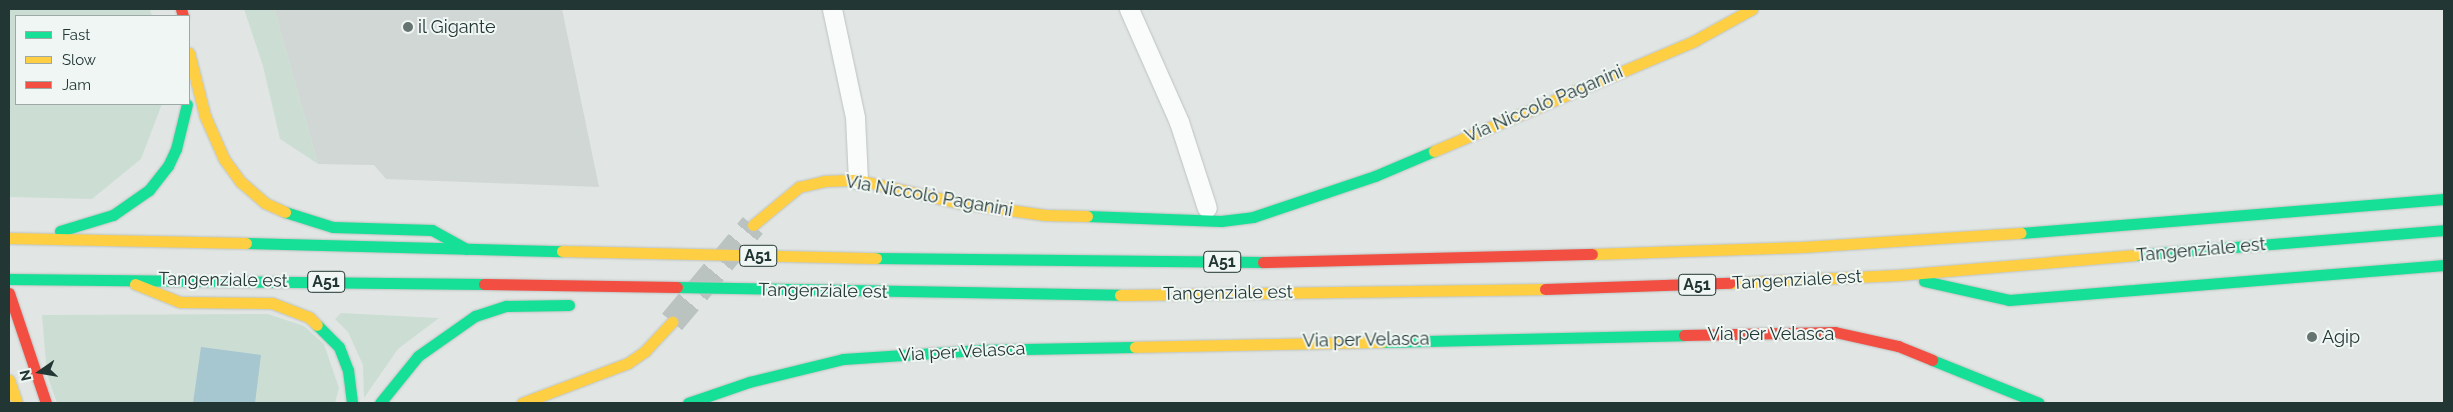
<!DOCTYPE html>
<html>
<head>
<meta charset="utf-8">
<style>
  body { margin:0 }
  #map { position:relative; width:2453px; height:412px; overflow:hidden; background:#e1e6e4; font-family:Raleway,sans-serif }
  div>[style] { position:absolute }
  .built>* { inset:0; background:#d0d7d4 }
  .green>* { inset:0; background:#ccded3 }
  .water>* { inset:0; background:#a6c6d0 }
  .secondary-tunnel>* { height:26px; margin-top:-13px; transform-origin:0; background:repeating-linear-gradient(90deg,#bbc3c1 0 26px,transparent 0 39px) }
  .roads { filter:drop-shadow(0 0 1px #bec3c1) drop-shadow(0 0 1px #bec3c1) }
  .street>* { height:19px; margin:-9.5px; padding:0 9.5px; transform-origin:9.5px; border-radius:9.5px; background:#fafbfb }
  .fast>* { height:11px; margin:-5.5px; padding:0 5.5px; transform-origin:5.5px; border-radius:5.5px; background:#16e098 }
  .slow>* { height:11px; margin:-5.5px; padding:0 5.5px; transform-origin:5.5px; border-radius:5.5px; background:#ffcf43 }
  .jam>* { height:11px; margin:-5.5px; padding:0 5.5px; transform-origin:5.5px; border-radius:5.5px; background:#f24e42 }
  .dots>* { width:14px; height:14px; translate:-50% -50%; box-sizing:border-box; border:2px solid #eff6f3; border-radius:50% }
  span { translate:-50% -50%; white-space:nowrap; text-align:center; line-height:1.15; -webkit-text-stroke:4px #eff6f3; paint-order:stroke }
  .shield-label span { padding:1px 4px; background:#eff6f3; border:1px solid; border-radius:4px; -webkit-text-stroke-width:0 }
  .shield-label { font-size:16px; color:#223633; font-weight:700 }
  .poi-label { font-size:18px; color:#223633 }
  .left { translate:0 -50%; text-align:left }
  .street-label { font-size:18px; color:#223633 }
  .frame { position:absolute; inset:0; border:10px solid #223633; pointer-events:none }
  .legend { position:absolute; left:15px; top:15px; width:175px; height:90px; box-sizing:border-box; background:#eff6f3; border:1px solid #9da9a6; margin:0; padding:6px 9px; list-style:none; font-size:15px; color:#223633 }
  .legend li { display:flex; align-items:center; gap:10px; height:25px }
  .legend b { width:25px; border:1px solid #9da9a6 }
  .north { position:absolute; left:15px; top:347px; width:50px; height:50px; -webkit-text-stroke:4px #eff6f3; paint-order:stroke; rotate:257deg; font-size:14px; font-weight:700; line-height:20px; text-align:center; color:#223633 }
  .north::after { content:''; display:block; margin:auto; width:18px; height:22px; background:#223633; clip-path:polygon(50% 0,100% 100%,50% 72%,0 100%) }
</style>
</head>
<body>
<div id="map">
  <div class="built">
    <i style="clip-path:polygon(274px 9px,562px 9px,599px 187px,386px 179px,374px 165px,318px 164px)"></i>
  </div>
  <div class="green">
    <i style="clip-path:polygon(9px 9px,150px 9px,152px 16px,16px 16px,16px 104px,162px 104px,141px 159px,92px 199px,9px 197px)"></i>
    <i style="clip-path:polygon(244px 9px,274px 9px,318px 164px,280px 139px,263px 66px)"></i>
    <i style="clip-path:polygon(341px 313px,439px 318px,398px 349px,364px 398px,363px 365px,348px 332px,335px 319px)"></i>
    <i style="clip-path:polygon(268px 314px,304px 326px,324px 344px,339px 388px,335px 403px,57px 403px,47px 375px,42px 315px)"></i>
  </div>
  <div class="water">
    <i style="clip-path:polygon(201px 347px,261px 355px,255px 403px,193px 403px)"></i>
  </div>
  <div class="secondary-tunnel">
    <i style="left:672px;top:322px;width:126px;rotate:-50.1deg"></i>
  </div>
  <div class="roads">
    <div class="street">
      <i style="left:832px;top:9px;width:110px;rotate:78deg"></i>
      <i style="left:855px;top:117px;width:63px;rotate:87.3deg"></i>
      <i style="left:1129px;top:9px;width:124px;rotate:66.1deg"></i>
      <i style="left:1179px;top:122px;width:90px;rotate:72deg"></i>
    </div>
    <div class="fast">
      <i style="left:285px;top:212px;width:50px;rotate:17.4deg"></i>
      <i style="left:333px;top:227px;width:99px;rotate:1.7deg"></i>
      <i style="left:432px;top:230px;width:39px;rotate:29deg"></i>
      <i style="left:1087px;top:216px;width:134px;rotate:2.1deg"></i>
      <i style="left:1221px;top:221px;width:32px;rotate:-7deg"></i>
      <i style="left:1253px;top:217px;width:129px;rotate:-18.6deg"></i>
      <i style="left:1375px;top:176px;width:64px;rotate:-23deg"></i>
      <i style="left:60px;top:231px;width:55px;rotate:-16.8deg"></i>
      <i style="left:113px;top:215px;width:44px;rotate:-34.8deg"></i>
      <i style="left:149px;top:190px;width:31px;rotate:-52deg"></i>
      <i style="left:168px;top:166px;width:19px;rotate:-65deg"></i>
      <i style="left:176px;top:149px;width:46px;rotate:-76.3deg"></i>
      <i style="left:2021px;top:233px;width:424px;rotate:-4.6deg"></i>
      <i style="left:246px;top:243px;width:316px;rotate:1.5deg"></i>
      <i style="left:2135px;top:255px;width:310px;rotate:-4.6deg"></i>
      <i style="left:876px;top:258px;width:387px;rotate:0.6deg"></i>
      <i style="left:9px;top:279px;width:475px;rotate:0.6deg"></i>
      <i style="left:1924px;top:281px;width:87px;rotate:12.6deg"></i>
      <i style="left:2009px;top:300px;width:436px;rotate:-4.6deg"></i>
      <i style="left:677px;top:287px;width:443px;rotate:1deg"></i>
      <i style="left:317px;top:325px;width:31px;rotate:45deg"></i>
      <i style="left:339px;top:347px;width:25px;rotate:69deg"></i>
      <i style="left:348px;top:370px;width:33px;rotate:83deg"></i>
      <i style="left:1382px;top:342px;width:302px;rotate:-1.3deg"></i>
      <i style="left:1932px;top:360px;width:115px;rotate:21.9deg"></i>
      <i style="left:380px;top:403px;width:60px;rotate:-51deg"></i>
      <i style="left:418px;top:356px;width:70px;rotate:-35.1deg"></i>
      <i style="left:475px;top:316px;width:33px;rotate:-18deg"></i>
      <i style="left:506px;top:306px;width:63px;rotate:-0.9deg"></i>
      <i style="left:688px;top:403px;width:65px;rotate:-19deg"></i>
      <i style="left:749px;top:382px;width:97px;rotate:-13.7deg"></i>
      <i style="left:843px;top:359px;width:134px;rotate:-3.8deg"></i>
      <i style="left:977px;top:350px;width:158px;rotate:-1.1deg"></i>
    </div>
    <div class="slow">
      <i style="left:189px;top:53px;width:65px;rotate:75.7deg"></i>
      <i style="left:205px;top:116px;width:47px;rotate:66.2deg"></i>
      <i style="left:224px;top:159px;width:29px;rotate:54deg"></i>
      <i style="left:241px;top:182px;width:32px;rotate:41deg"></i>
      <i style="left:265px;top:203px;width:22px;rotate:24deg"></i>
      <i style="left:1434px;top:151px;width:282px;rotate:-22.9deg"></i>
      <i style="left:1694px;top:41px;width:66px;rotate:-28.9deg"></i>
      <i style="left:753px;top:225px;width:60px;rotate:-39.6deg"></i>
      <i style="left:799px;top:187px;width:26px;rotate:-13deg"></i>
      <i style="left:824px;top:181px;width:34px;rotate:-2deg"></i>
      <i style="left:858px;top:180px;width:105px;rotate:12.7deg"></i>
      <i style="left:960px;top:203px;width:86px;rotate:8deg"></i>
      <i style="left:1045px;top:215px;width:42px;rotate:1.4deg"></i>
      <i style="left:9px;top:238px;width:237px;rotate:1.2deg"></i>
      <i style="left:562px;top:251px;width:314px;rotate:1.3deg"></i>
      <i style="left:1592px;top:254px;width:210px;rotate:-1.9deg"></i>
      <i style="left:1802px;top:247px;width:219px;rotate:-3.7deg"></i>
      <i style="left:1730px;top:283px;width:168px;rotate:-2.7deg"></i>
      <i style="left:1898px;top:275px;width:238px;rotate:-4.8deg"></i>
      <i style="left:135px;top:284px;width:48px;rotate:21.8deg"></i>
      <i style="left:180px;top:302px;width:92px;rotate:0.6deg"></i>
      <i style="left:272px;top:303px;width:40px;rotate:21deg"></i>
      <i style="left:309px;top:317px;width:11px;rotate:45deg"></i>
      <i style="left:1120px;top:295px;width:425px;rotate:-0.8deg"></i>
      <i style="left:1135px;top:347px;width:247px;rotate:-1.2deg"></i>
      <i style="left:9px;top:380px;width:24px;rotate:71deg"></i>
      <i style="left:522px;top:403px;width:113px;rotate:-20.7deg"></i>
      <i style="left:628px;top:363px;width:21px;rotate:-35deg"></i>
      <i style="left:645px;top:351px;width:40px;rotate:-47deg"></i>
    </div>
    <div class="jam">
      <i style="left:181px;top:9px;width:7px;rotate:74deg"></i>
      <i style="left:1263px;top:262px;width:329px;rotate:-1.4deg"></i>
      <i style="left:484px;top:284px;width:193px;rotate:0.9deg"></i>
      <i style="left:1545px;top:289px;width:185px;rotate:-1.9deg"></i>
      <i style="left:9px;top:293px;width:116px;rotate:71.4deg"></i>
      <i style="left:1684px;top:335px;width:151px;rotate:-1.1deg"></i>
      <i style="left:1835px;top:332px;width:65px;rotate:12.5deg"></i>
      <i style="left:1898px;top:346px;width:37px;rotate:22deg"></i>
    </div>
  </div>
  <div class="dots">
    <i style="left:408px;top:27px;background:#657471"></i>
    <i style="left:2312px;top:337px;background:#657471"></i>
  </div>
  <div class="shield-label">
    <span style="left:758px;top:256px">A51</span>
    <span style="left:1222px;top:262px">A51</span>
    <span style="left:326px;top:282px">A51</span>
    <span style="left:1697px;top:285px">A51</span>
  </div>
  <div class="poi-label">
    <span class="left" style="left:418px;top:27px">il Gigante</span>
    <span class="left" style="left:2322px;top:337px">Agip</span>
  </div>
  <div class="street-label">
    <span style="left:1544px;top:104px;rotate:-23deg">Via Niccolò Paganini</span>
    <span style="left:929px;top:196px;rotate:10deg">Via Niccolò Paganini</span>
    <span style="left:2201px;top:250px;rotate:-5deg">Tangenziale est</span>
    <span style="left:223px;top:280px;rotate:1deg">Tangenziale est</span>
    <span style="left:1797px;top:280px;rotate:-3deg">Tangenziale est</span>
    <span style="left:823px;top:291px;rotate:1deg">Tangenziale est</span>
    <span style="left:1228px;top:293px;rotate:-1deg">Tangenziale est</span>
    <span style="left:1771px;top:334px">Via per Velasca</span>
    <span style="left:1366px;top:340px;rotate:-1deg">Via per Velasca</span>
    <span style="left:962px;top:352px;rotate:-3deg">Via per Velasca</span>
  </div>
  <div class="frame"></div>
  <ul class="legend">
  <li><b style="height:6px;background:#16e098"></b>Fast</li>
  <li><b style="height:6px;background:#ffcf43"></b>Slow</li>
  <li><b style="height:6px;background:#f24e42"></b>Jam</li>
  </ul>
  <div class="north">N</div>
</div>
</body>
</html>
